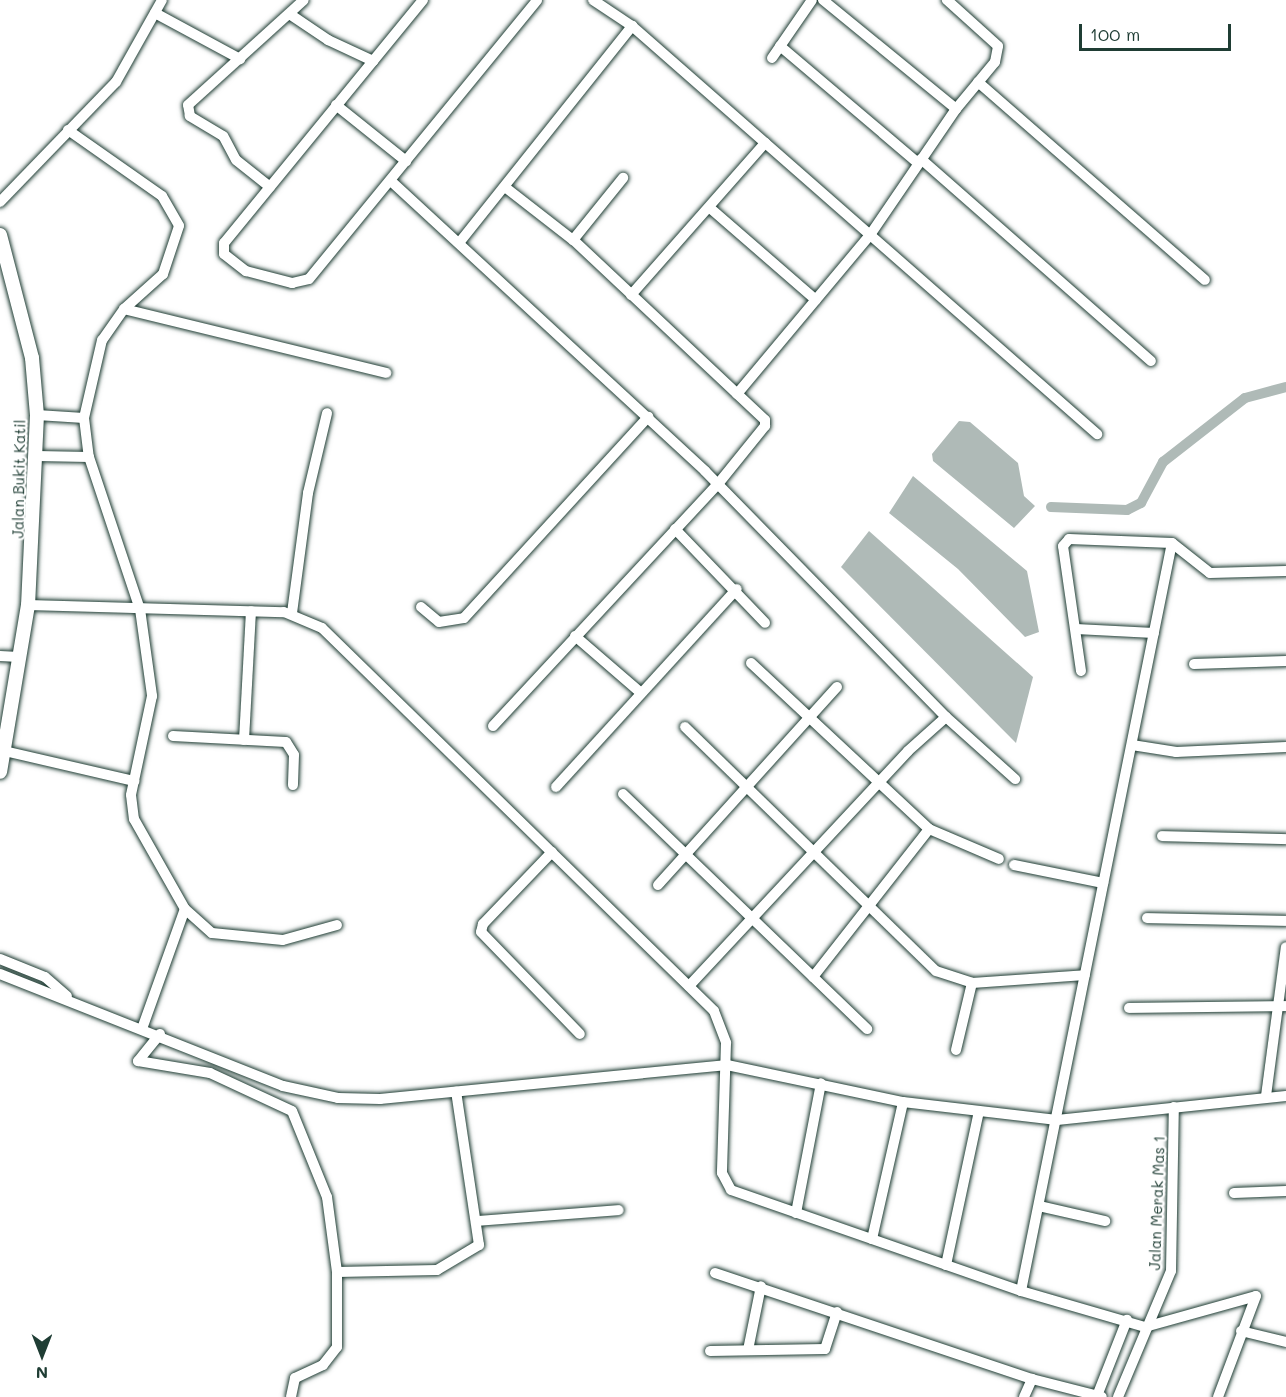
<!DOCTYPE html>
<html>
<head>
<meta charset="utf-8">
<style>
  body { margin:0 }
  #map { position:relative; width:1286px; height:1397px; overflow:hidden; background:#fff; font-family:Mali,sans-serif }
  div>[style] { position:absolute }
  .water>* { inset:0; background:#afbab7 }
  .canal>* { height:10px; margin:-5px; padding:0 5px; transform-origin:5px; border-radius:5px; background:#afbab7 }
  .roads { filter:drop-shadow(0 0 2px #1f3d34) drop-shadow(0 0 2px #1f3d34) }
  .minor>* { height:10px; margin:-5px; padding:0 5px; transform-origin:5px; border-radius:5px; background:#fff }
  .major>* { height:14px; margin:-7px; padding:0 7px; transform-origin:7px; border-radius:7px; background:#fff }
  span { translate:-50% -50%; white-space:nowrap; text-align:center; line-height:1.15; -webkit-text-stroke:4.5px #fff; paint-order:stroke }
  .street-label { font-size:15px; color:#1f3d34 }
  .north { position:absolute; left:12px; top:1325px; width:60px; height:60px; -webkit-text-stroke:4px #fff; paint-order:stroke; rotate:180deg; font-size:16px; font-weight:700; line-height:24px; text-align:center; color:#1f3d34 }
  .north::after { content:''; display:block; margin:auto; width:21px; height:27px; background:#1f3d34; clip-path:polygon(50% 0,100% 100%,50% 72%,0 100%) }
  .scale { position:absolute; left:1079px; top:24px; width:152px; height:27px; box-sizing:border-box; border:3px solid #1f3d34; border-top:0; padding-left:8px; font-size:18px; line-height:21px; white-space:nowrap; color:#1f3d34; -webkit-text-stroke:4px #fff; paint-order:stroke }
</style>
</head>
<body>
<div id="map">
  <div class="water">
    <i style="clip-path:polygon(959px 421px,970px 422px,1018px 463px,1024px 496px,1035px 506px,1014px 528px,933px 461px,932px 454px)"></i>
    <i style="clip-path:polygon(913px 476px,1027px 571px,1039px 632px,1025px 637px,958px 569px,889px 513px)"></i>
    <i style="clip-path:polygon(869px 531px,1033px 677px,1016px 743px,841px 567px)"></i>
  </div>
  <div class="canal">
    <i style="left:1051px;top:507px;width:76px;rotate:2.3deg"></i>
    <i style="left:1127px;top:510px;width:16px;rotate:-27deg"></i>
    <i style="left:1141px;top:503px;width:47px;rotate:-61.8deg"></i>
    <i style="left:1163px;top:462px;width:104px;rotate:-38deg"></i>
    <i style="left:1245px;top:398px;width:42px;rotate:-15deg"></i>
  </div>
  <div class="roads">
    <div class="minor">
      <i style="left:423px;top:0;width:314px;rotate:129.3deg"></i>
      <i style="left:224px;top:243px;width:11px;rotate:90deg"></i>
      <i style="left:224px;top:254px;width:28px;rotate:38deg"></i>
      <i style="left:246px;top:271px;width:48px;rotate:14.6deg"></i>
      <i style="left:292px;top:283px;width:17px;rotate:-13deg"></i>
      <i style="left:309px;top:279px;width:360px;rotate:-50.7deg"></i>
      <i style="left:593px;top:0;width:47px;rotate:33.7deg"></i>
      <i style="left:632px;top:26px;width:619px;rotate:41.26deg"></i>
      <i style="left:823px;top:0;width:172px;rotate:39.3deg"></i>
      <i style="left:155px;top:13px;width:97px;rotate:28.4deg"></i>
      <i style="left:291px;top:15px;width:45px;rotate:34deg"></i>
      <i style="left:328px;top:40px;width:50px;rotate:25deg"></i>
      <i style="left:780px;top:46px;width:181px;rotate:40.3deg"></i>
      <i style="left:772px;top:58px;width:70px;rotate:-55.4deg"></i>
      <i style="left:978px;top:82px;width:301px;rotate:41.1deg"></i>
      <i style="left:336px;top:105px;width:90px;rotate:38.7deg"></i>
      <i style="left:68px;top:130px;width:115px;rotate:35.1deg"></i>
      <i style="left:162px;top:196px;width:34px;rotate:60deg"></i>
      <i style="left:179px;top:226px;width:51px;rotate:108.4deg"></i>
      <i style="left:163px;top:274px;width:52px;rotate:138.1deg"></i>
      <i style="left:124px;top:309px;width:38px;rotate:125deg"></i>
      <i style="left:102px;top:340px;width:80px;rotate:103deg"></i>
      <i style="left:84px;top:418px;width:39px;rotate:83deg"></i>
      <i style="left:89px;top:457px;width:160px;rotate:71.5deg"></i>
      <i style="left:140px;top:609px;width:88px;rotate:82.1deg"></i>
      <i style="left:152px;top:696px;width:101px;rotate:102deg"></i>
      <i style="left:131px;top:795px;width:24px;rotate:83deg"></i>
      <i style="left:134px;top:819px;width:103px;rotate:60.5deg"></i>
      <i style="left:185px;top:909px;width:36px;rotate:42deg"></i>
      <i style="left:212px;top:933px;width:71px;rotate:5.6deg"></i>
      <i style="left:283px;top:940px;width:56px;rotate:-15.5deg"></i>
      <i style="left:921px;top:159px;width:306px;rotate:41.3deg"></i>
      <i style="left:392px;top:182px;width:426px;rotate:42.7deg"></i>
      <i style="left:705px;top:471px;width:344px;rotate:45.6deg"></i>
      <i style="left:946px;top:717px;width:93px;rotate:41.9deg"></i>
      <i style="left:270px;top:187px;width:43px;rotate:-141.5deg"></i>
      <i style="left:236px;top:160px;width:27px;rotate:-118deg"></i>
      <i style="left:223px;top:136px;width:39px;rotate:-149deg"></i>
      <i style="left:190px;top:116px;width:11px;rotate:-100deg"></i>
      <i style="left:188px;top:105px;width:156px;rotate:-42.2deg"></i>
      <i style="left:0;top:202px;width:167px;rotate:-46deg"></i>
      <i style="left:116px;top:82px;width:94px;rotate:-60.7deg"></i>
      <i style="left:710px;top:208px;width:140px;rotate:41deg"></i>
      <i style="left:573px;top:240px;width:80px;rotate:-51.1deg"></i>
      <i style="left:459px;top:243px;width:278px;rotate:-51.4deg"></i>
      <i style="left:631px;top:295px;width:203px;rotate:-48.6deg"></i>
      <i style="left:124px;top:309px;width:270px;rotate:13.7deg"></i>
      <i style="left:737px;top:394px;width:207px;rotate:-50.1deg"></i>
      <i style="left:870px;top:235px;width:153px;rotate:-55.7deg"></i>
      <i style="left:956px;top:109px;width:61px;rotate:-50.3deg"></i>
      <i style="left:995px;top:62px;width:16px;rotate:-79deg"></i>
      <i style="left:998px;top:46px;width:69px;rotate:-138deg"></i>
      <i style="left:37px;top:415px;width:47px;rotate:3.7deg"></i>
      <i style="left:37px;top:456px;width:52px;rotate:1.1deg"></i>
      <i style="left:675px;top:529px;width:130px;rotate:46.2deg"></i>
      <i style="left:28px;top:605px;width:256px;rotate:1.6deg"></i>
      <i style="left:284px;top:612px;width:41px;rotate:22.8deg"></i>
      <i style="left:322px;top:628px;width:548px;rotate:44.33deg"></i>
      <i style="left:714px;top:1011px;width:34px;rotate:69deg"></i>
      <i style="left:726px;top:1043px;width:130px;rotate:91.8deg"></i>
      <i style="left:722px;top:1173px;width:19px;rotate:62deg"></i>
      <i style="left:731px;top:1190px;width:307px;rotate:19.2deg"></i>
      <i style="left:1021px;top:1291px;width:129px;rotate:16.2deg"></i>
      <i style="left:1145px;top:1327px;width:115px;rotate:-15.6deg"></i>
      <i style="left:421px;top:607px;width:23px;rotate:40deg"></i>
      <i style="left:439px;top:622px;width:25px;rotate:-9deg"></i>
      <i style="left:464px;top:618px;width:273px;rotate:-47.5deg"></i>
      <i style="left:292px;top:613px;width:121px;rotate:-82.4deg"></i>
      <i style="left:308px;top:493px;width:82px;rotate:-76.6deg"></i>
      <i style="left:1076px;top:629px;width:78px;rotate:2.9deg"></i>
      <i style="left:575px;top:636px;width:87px;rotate:40.8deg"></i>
      <i style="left:0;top:656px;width:19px;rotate:3deg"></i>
      <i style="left:751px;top:663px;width:243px;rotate:43deg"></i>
      <i style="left:929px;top:829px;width:76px;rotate:23.2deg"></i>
      <i style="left:1194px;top:664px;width:92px;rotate:-1.9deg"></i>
      <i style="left:1081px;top:671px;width:126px;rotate:-98.2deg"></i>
      <i style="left:1063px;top:546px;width:9px;rotate:-49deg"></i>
      <i style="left:1069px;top:539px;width:103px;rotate:2.2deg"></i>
      <i style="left:1172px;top:543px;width:48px;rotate:38.3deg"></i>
      <i style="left:1210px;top:573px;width:76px;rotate:-1.5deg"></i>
      <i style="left:493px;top:726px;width:330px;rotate:-47.1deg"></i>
      <i style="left:718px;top:484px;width:75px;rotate:-51deg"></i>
      <i style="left:765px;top:426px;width:6px;rotate:-90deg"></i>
      <i style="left:765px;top:420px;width:263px;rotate:-136.8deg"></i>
      <i style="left:573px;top:240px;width:86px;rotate:-142.1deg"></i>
      <i style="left:685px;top:727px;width:350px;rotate:44.2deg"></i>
      <i style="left:936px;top:971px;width:38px;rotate:18deg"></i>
      <i style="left:972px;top:983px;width:113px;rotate:-4deg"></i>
      <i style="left:173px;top:736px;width:113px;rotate:3deg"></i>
      <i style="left:286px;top:742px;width:15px;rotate:58deg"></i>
      <i style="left:294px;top:755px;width:30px;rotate:92deg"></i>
      <i style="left:244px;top:740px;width:129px;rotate:-86.9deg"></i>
      <i style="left:1132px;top:745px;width:45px;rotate:9deg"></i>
      <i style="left:1176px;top:752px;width:110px;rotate:-2.6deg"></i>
      <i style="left:0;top:750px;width:138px;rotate:13deg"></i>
      <i style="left:556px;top:787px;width:268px;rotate:-47.6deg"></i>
      <i style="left:623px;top:794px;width:339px;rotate:43.9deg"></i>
      <i style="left:1162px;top:836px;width:124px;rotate:1.4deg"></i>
      <i style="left:552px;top:852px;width:100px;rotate:133.8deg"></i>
      <i style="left:483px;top:924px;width:8px;rotate:104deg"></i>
      <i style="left:481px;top:932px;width:142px;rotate:45.9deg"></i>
      <i style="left:1014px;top:865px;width:91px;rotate:11.4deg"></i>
      <i style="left:658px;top:885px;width:267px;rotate:-47.9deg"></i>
      <i style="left:1147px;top:918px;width:139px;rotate:1.2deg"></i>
      <i style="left:0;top:959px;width:48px;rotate:21.8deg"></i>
      <i style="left:45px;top:977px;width:29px;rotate:41deg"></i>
      <i style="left:0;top:974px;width:304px;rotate:21.6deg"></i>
      <i style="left:283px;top:1086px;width:56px;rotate:12.3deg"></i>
      <i style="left:338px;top:1098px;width:42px;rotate:1.4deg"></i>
      <i style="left:380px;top:1099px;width:349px;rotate:-5.6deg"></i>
      <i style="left:727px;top:1065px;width:180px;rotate:11.9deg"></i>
      <i style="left:903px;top:1102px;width:155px;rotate:6.7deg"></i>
      <i style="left:1057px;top:1120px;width:230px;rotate:-6deg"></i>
      <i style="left:813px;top:977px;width:188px;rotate:-51.9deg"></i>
      <i style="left:689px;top:986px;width:321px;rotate:-47deg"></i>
      <i style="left:908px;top:751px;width:51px;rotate:-41.8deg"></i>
      <i style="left:1129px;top:1008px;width:157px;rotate:-0.7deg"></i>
      <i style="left:143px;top:1026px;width:124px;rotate:-70.3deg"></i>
      <i style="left:160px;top:1034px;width:35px;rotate:129deg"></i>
      <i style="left:138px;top:1061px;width:73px;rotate:9.5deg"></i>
      <i style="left:210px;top:1073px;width:90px;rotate:24.9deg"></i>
      <i style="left:292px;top:1111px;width:93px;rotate:67.9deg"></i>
      <i style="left:327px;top:1197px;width:76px;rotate:82.4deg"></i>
      <i style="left:337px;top:1272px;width:75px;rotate:90deg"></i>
      <i style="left:337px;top:1347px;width:23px;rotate:128deg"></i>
      <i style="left:323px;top:1365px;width:31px;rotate:155deg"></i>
      <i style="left:295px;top:1378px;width:19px;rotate:102deg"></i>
      <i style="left:956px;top:1050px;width:69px;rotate:-76.6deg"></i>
      <i style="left:1266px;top:1096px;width:150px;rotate:-82.4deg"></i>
      <i style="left:1234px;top:1193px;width:52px;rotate:-2.2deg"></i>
      <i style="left:1039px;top:1206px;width:68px;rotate:12.8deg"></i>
      <i style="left:796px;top:1213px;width:132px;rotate:-79.1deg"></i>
      <i style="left:477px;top:1221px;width:142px;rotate:-4.4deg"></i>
      <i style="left:872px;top:1239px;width:140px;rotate:-77.2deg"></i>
      <i style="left:946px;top:1265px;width:157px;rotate:-77.9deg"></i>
      <i style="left:337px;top:1272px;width:100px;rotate:-1.1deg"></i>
      <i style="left:437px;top:1270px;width:49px;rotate:-30.8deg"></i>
      <i style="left:479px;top:1245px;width:155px;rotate:-98.5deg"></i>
      <i style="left:715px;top:1273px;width:334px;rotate:18.5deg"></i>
      <i style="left:1032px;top:1379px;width:72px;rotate:14.4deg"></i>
      <i style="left:1021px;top:1291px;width:763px;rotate:-78.59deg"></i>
      <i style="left:1241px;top:1331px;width:46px;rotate:13.7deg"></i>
      <i style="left:748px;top:1350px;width:65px;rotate:-78.5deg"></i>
      <i style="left:710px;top:1351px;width:115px;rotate:-1deg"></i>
      <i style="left:825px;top:1349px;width:39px;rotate:-72deg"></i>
      <i style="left:1097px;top:1396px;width:82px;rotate:-68.5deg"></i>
      <i style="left:1024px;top:1397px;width:20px;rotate:-66deg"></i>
      <i style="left:1118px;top:1397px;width:137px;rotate:-67.2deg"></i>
      <i style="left:1171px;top:1271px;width:164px;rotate:-89deg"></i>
      <i style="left:1218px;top:1397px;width:108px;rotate:-69.4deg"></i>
    </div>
    <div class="major">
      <i style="left:0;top:235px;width:127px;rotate:75.4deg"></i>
      <i style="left:32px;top:358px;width:57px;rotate:85deg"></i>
      <i style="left:37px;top:415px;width:190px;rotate:92.7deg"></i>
      <i style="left:28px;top:605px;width:169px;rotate:99.5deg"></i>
    </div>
  </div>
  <div class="street-label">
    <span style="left:19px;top:479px;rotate:-89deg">Jalan Bukit Katil</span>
    <span style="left:1157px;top:1203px;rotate:-88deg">Jalan Merak Mas 1</span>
  </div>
  <div class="north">N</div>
  <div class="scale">100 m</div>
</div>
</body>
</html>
